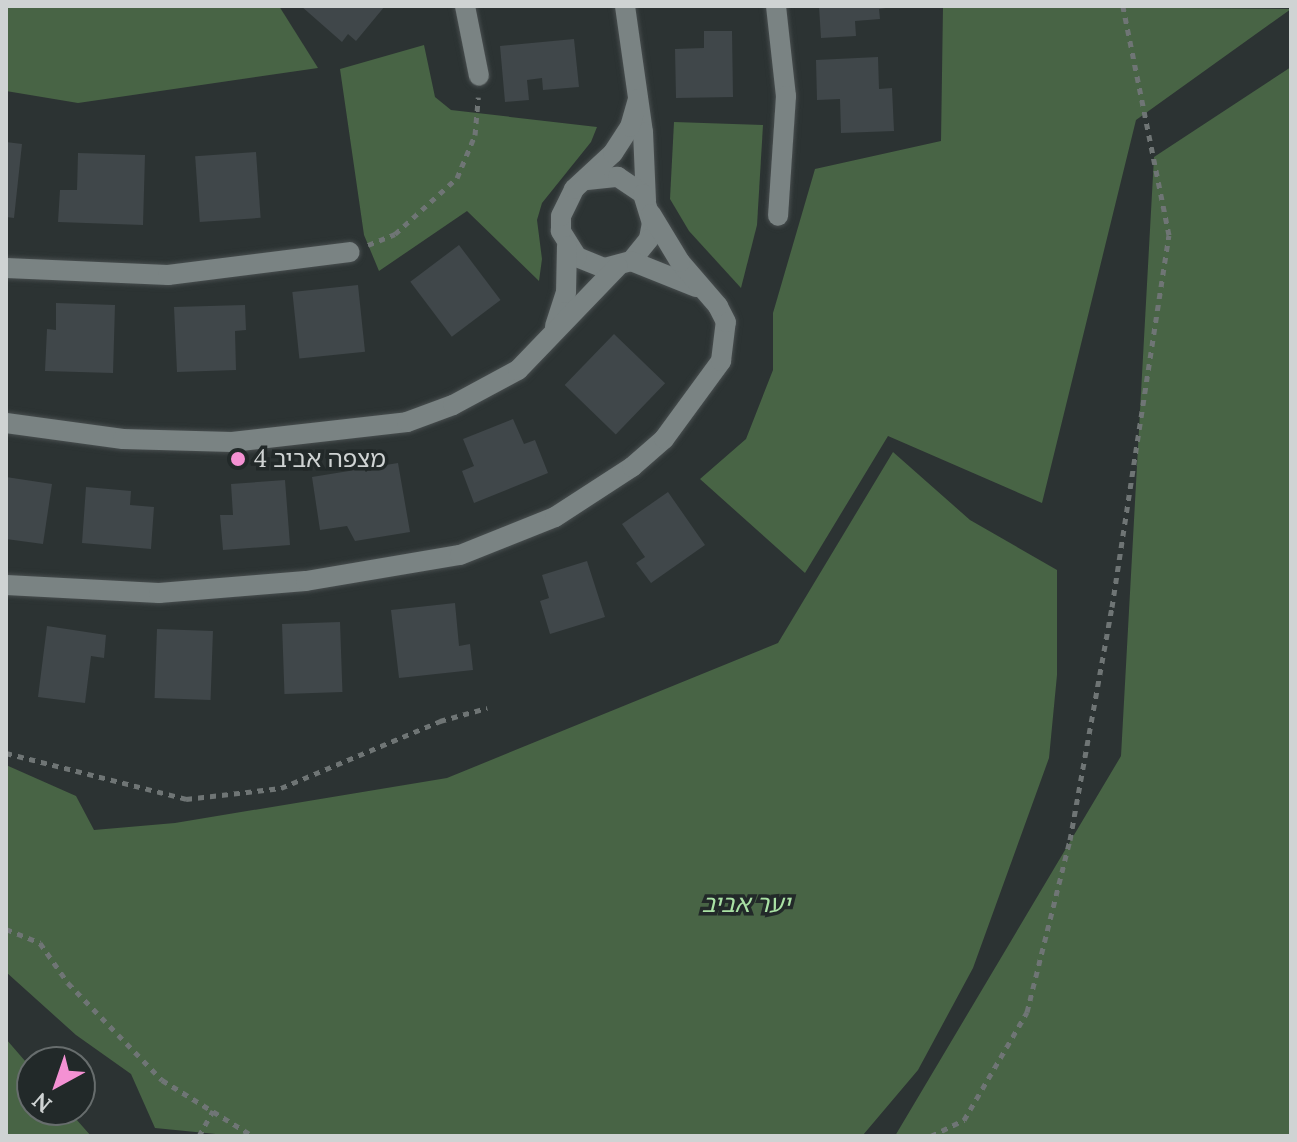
<!DOCTYPE html>
<html>
<head>
<meta charset="utf-8">
<style>
  body { margin:0 }
  #map { position:relative; width:1297px; height:1142px; overflow:hidden; background:#2c3333; font-family:Lora,"Noto Sans Hebrew",serif }
  div>[style] { position:absolute }
  .green>* { inset:0; background:#486445 }
  .building>* { inset:0; background:#40474a; transform-origin:0 0 }
  .path>* { height:5px; margin-top:-2.5px; transform-origin:0; background:repeating-linear-gradient(90deg,#6f7575 0 6px,transparent 0 12px) }
  .roads { filter:drop-shadow(0 0 2px #484e4f) drop-shadow(0 0 2px #484e4f) }
  .minor>* { height:20px; margin:-10px; padding:0 10px; transform-origin:10px; border-radius:10px; background:#7a8383 }
  .dots>* { width:22px; height:22px; translate:-50% -50%; box-sizing:border-box; border:4px solid #222929; border-radius:50% }
  span { translate:-50% -50%; white-space:nowrap; text-align:center; line-height:1.15; -webkit-text-stroke:7px #222929; paint-order:stroke }
  .poi-label { font-size:24px; color:#cfd3d3 }
  .left { translate:0 -50%; text-align:left }
  .park-label { font-size:24px; color:#a9e1a4; font-style:italic }
  .frame { position:absolute; inset:0; border:8px solid #cfd3d3; pointer-events:none }
  .north { position:absolute; left:16px; top:1046px; width:80px; height:80px; box-sizing:border-box; background:#222929; border:2px solid #676d6d; border-radius:50%; rotate:220deg; font-size:22px; font-weight:700; line-height:32px; text-align:center; color:#cfd3d3 }
  .north::after { content:''; display:block; margin:auto; width:28px; height:36px; background:#f491d3; clip-path:polygon(50% 0,100% 100%,50% 72%,0 100%) }
</style>
</head>
<body>
<div id="map">
  <div class="green">
    <i style="clip-path:polygon(6px 6px,279px 6px,318px 68px,78px 103px,6px 91px)"></i>
    <i style="clip-path:polygon(943px 6px,1291px 9px,1136px 120px,1042px 503px,888px 436px,805px 573px,700px 479px,746px 439px,773px 370px,773px 313px,815px 169px,941px 141px)"></i>
    <i style="clip-path:polygon(424px 45px,435px 97px,451px 110px,597px 127px,591px 142px,542px 203px,537px 220px,542px 259px,539px 281px,467px 211px,379px 271px,364px 235px,340px 69px)"></i>
    <i style="clip-path:polygon(1291px 67px,1291px 1136px,895px 1136px,1121px 756px,1154px 157px)"></i>
    <i style="clip-path:polygon(674px 122px,763px 125px,757px 225px,741px 288px,689px 231px,670px 199px)"></i>
    <i style="clip-path:polygon(893px 452px,970px 520px,1057px 570px,1057px 675px,1049px 758px,973px 968px,918px 1070px,863px 1135px,236px 1136px,155px 1128px,131px 1074px,76px 1035px,6px 972px,6px 765px,76px 796px,94px 830px,175px 823px,447px 778px,778px 643px)"></i>
    <i style="clip-path:polygon(6px 1039px,32px 1069px,32px 1110px,68px 1110px,91px 1136px,6px 1136px)"></i>
  </div>
  <div class="building">
    <i style="clip-path:polygon(301px 6px,385px 6px,356px 41px,348px 34px,342px 42px)"></i>
    <i style="clip-path:polygon(819px 6px,885px 6px,886px 8px,879px 9px,880px 19px,855px 21px,856px 36px,821px 38px)"></i>
    <i style="clip-path:polygon(704px 31px,732px 31px,733px 97px,676px 98px,675px 49px,704px 48px)"></i>
    <i style="clip-path:polygon(574px 39px,579px 87px,543px 90px,542px 78px,527px 80px,529px 100px,505px 102px,500px 46px)"></i>
    <i style="clip-path:polygon(878px 57px,879px 89px,892px 88px,894px 131px,841px 133px,840px 99px,817px 100px,816px 60px)"></i>
    <i style="clip-path:polygon(6px 142px,22px 144px,14px 218px,6px 217px)"></i>
    <i style="left:256px;top:152px;width:66px;height:61px;rotate:86deg"></i>
    <i style="clip-path:polygon(78px 153px,145px 155px,143px 225px,58px 222px,60px 190px,77px 190px)"></i>
    <i style="left:459px;top:245px;width:69px;height:61px;rotate:53deg"></i>
    <i style="left:358px;top:285px;width:67px;height:66px;rotate:84deg"></i>
    <i style="clip-path:polygon(56px 303px,115px 305px,113px 373px,45px 371px,47px 329px,56px 330px)"></i>
    <i style="clip-path:polygon(245px 305px,246px 330px,235px 331px,236px 370px,177px 372px,174px 307px)"></i>
    <i style="left:614px;top:334px;width:71px;height:71px;rotate:44deg"></i>
    <i style="clip-path:polygon(513px 419px,524px 444px,535px 440px,548px 473px,474px 503px,462px 471px,474px 466px,463px 439px)"></i>
    <i style="clip-path:polygon(398px 463px,410px 532px,355px 541px,347px 526px,320px 530px,312px 477px)"></i>
    <i style="clip-path:polygon(6px 477px,52px 484px,43px 544px,6px 539px)"></i>
    <i style="clip-path:polygon(285px 480px,290px 545px,223px 550px,220px 515px,233px 515px,231px 484px)"></i>
    <i style="clip-path:polygon(86px 487px,131px 491px,130px 505px,154px 507px,151px 549px,82px 543px)"></i>
    <i style="clip-path:polygon(668px 492px,705px 545px,651px 583px,636px 563px,645px 557px,622px 524px)"></i>
    <i style="clip-path:polygon(587px 561px,605px 617px,550px 634px,540px 601px,549px 598px,542px 575px)"></i>
    <i style="clip-path:polygon(455px 603px,459px 646px,470px 644px,473px 670px,399px 678px,391px 610px)"></i>
    <i style="left:340px;top:622px;width:70px;height:58px;rotate:88deg"></i>
    <i style="clip-path:polygon(47px 626px,106px 635px,104px 658px,91px 656px,85px 703px,38px 697px)"></i>
    <i style="left:157px;top:629px;width:56px;height:69px;rotate:2deg"></i>
  </div>
  <div class="path">
    <i style="left:368px;top:245px;width:29px;rotate:-22deg"></i>
    <i style="left:395px;top:234px;width:84px;rotate:-42.1deg"></i>
    <i style="left:457px;top:178px;width:47px;rotate:-67.3deg"></i>
    <i style="left:475px;top:135px;width:38px;rotate:-85deg"></i>
    <i style="left:6px;top:753px;width:186px;rotate:14.3deg"></i>
    <i style="left:186px;top:799px;width:96px;rotate:-6.6deg"></i>
    <i style="left:281px;top:788px;width:173px;rotate:-22.8deg"></i>
    <i style="left:440px;top:721px;width:49px;rotate:-15.5deg"></i>
    <i style="left:6px;top:929px;width:37px;rotate:22deg"></i>
    <i style="left:40px;top:943px;width:49px;rotate:55deg"></i>
    <i style="left:68px;top:983px;width:135px;rotate:45.9deg"></i>
    <i style="left:162px;top:1080px;width:107px;rotate:31.6deg"></i>
    <i style="left:199px;top:1136px;width:29px;rotate:-61deg"></i>
    <i style="left:931px;top:1136px;width:37px;rotate:-26deg"></i>
    <i style="left:964px;top:1120px;width:125px;rotate:-59.7deg"></i>
    <i style="left:1027px;top:1012px;width:177px;rotate:-76deg"></i>
    <i style="left:1070px;top:840px;width:237px;rotate:-79.8deg"></i>
    <i style="left:1112px;top:607px;width:376px;rotate:-81.3deg"></i>
    <i style="left:1169px;top:235px;width:234px;rotate:-101.4deg"></i>
  </div>
  <div class="roads">
    <div class="minor">
      <i style="left:465px;top:6px;width:71px;rotate:78.7deg"></i>
      <i style="left:625px;top:6px;width:127px;rotate:81.9deg"></i>
      <i style="left:643px;top:132px;width:69px;rotate:87.5deg"></i>
      <i style="left:776px;top:6px;width:91px;rotate:83.7deg"></i>
      <i style="left:786px;top:96px;width:120px;rotate:93.8deg"></i>
      <i style="left:587px;top:180px;width:31px;rotate:-6deg"></i>
      <i style="left:618px;top:177px;width:30px;rotate:34deg"></i>
      <i style="left:643px;top:194px;width:30px;rotate:73deg"></i>
      <i style="left:652px;top:223px;width:16px;rotate:101deg"></i>
      <i style="left:649px;top:239px;width:28px;rotate:129deg"></i>
      <i style="left:631px;top:261px;width:28px;rotate:165deg"></i>
      <i style="left:604px;top:268px;width:29px;rotate:-158deg"></i>
      <i style="left:577px;top:257px;width:31px;rotate:-122deg"></i>
      <i style="left:561px;top:231px;width:15px;rotate:-90deg"></i>
      <i style="left:561px;top:216px;width:30px;rotate:-64deg"></i>
      <i style="left:574px;top:189px;width:53px;rotate:-42.7deg"></i>
      <i style="left:613px;top:153px;width:31px;rotate:-57deg"></i>
      <i style="left:630px;top:127px;width:29px;rotate:-74deg"></i>
      <i style="left:631px;top:261px;width:70px;rotate:21.8deg"></i>
      <i style="left:6px;top:268px;width:162px;rotate:2.5deg"></i>
      <i style="left:168px;top:275px;width:183px;rotate:-7.2deg"></i>
      <i style="left:555px;top:326px;width:35px;rotate:-72deg"></i>
      <i style="left:566px;top:293px;width:47px;rotate:-88.8deg"></i>
      <i style="left:6px;top:423px;width:118px;rotate:7.8deg"></i>
      <i style="left:123px;top:439px;width:109px;rotate:1.6deg"></i>
      <i style="left:232px;top:442px;width:176px;rotate:-6.5deg"></i>
      <i style="left:407px;top:422px;width:49px;rotate:-20.3deg"></i>
      <i style="left:453px;top:405px;width:74px;rotate:-28.3deg"></i>
      <i style="left:518px;top:370px;width:144px;rotate:-46.1deg"></i>
      <i style="left:6px;top:585px;width:153px;rotate:3deg"></i>
      <i style="left:159px;top:593px;width:147px;rotate:-4.7deg"></i>
      <i style="left:306px;top:581px;width:156px;rotate:-9.6deg"></i>
      <i style="left:460px;top:555px;width:102px;rotate:-21.8deg"></i>
      <i style="left:555px;top:517px;width:92px;rotate:-33deg"></i>
      <i style="left:632px;top:467px;width:43px;rotate:-41.2deg"></i>
      <i style="left:664px;top:439px;width:97px;rotate:-53.8deg"></i>
      <i style="left:721px;top:361px;width:39px;rotate:-83deg"></i>
      <i style="left:726px;top:322px;width:18px;rotate:-117deg"></i>
      <i style="left:718px;top:306px;width:58px;rotate:-130.8deg"></i>
      <i style="left:680px;top:262px;width:56px;rotate:-121.1deg"></i>
    </div>
  </div>
  <div class="dots">
    <i style="left:238px;top:459px;background:#f491d3"></i>
  </div>
  <div class="poi-label">
    <span class="left" style="left:254px;top:459px">מצפה אביב 4</span>
  </div>
  <div class="park-label">
    <span style="left:746px;top:904px">יער אביב</span>
  </div>
  <div class="frame"></div>
  <div class="north">N</div>
</div>
</body>
</html>
